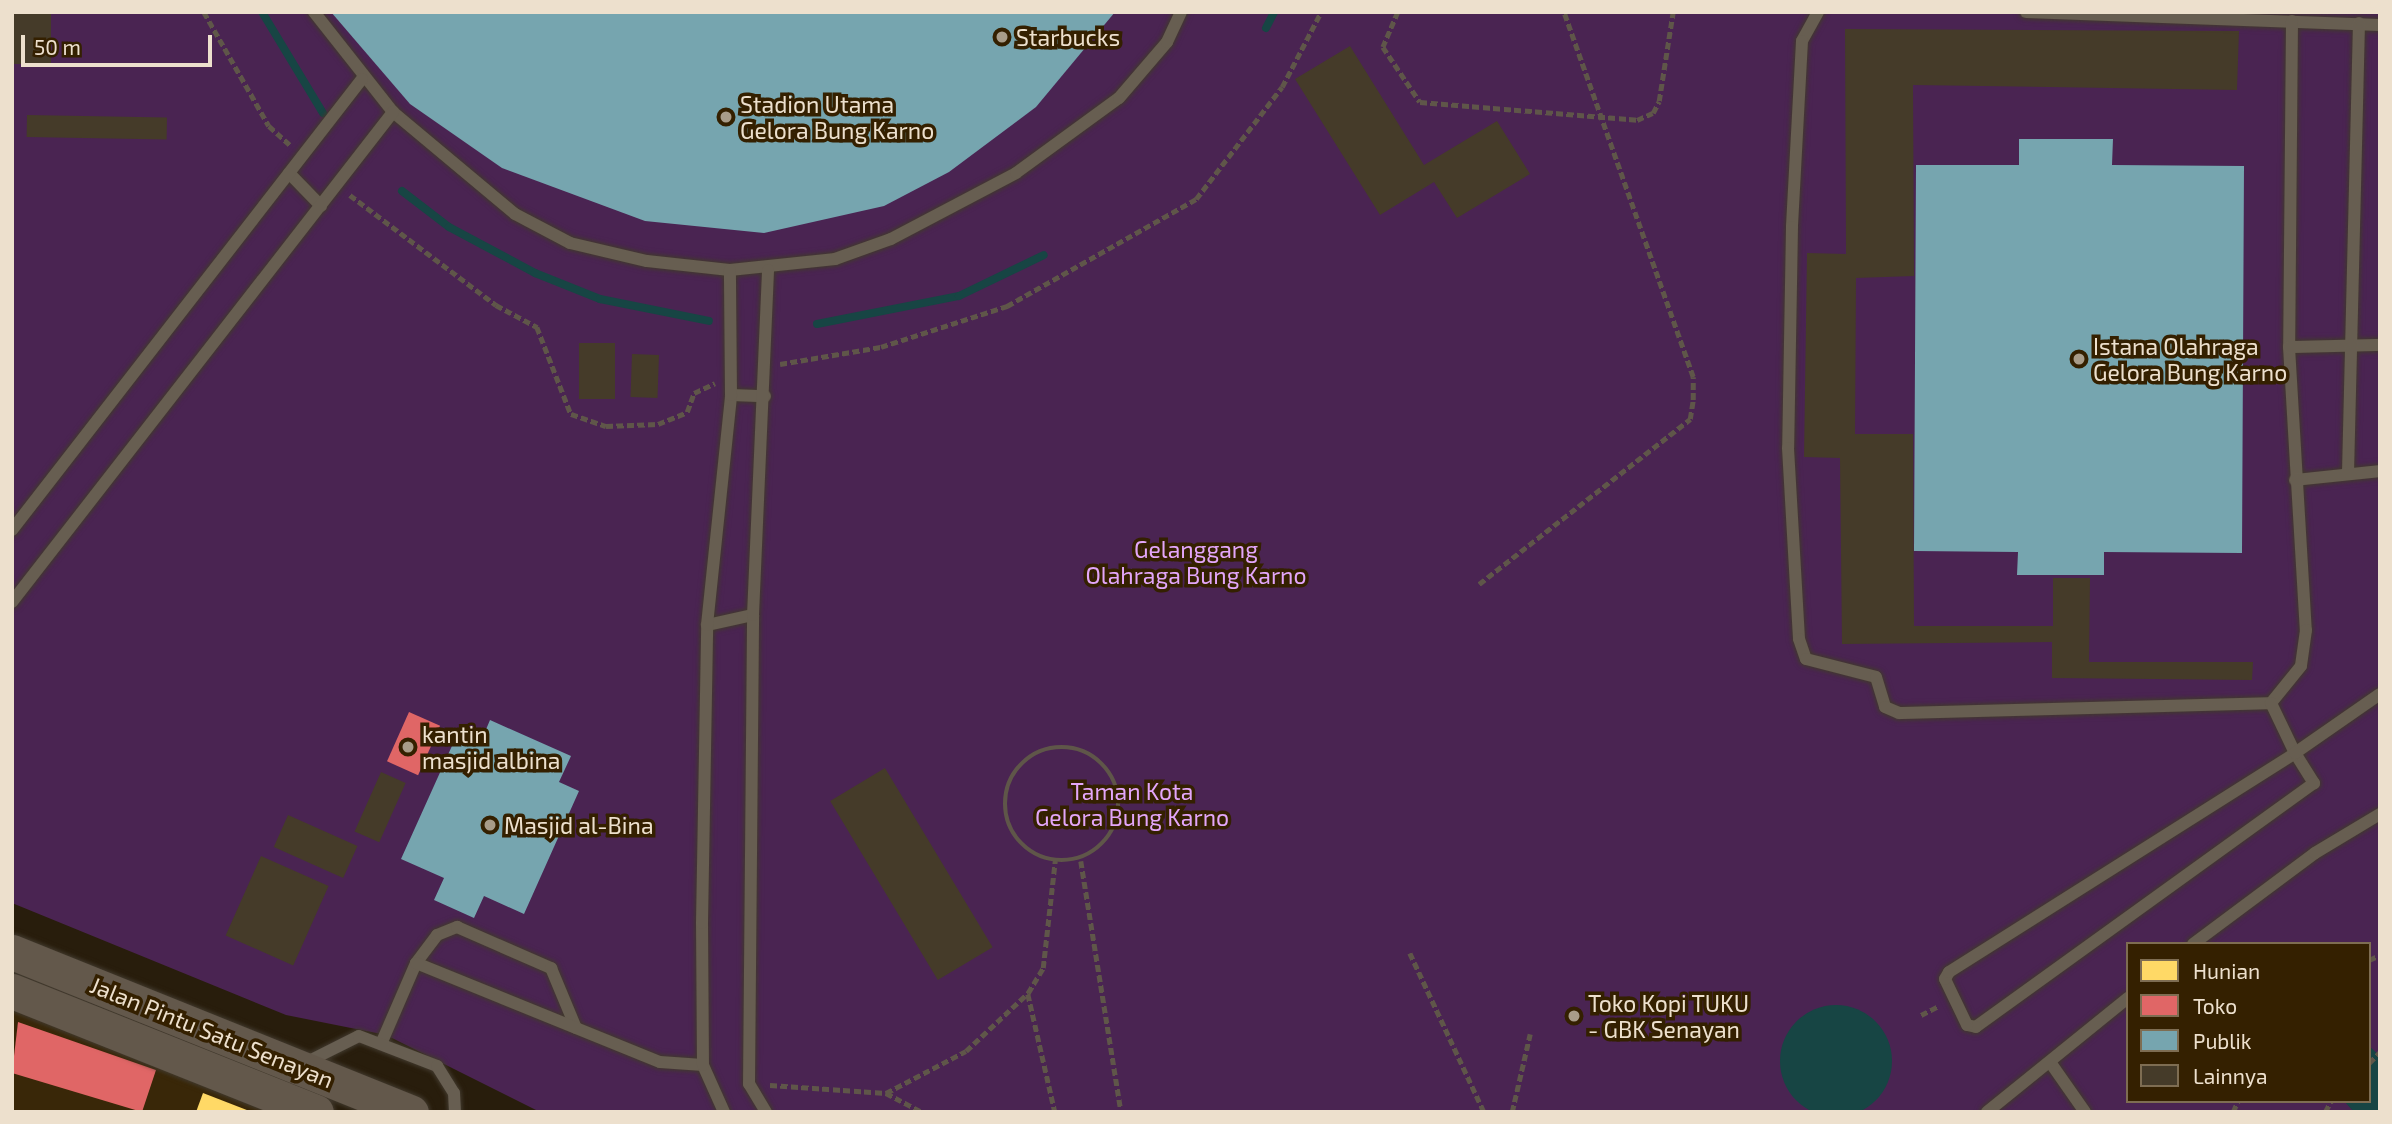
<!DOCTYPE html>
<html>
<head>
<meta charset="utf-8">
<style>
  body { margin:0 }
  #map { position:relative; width:2392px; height:1124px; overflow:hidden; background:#281d0c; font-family:"Exo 2",sans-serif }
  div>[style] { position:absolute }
  .built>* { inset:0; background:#392708 }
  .green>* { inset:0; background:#4a2452 }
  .water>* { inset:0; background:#174544 }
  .round { border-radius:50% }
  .homes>* { inset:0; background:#ffd966 }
  .shops>* { inset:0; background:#e06666; transform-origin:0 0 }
  .public>* { inset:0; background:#76a5af }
  .stream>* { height:8px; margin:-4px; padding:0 4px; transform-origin:4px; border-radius:4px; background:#174544 }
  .building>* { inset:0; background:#453b29; transform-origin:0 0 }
  .path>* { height:4.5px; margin-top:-2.25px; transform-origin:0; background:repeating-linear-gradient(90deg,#5f5649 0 7px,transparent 0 10.5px) }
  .path>.ring { margin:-2.25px; padding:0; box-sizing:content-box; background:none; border:4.5px solid #5f5649; border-radius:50% }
  .roads { filter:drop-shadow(0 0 2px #41392d) drop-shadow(0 0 2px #41392d) }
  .service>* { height:12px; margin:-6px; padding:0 6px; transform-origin:6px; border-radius:6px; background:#675e51 }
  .secondary>* { height:35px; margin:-17.5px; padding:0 17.5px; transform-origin:17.5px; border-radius:17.5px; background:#63584b }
  .dots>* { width:19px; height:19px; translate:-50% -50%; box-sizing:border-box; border:4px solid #342000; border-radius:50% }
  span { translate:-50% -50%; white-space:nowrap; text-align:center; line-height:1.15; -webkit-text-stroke:7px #342000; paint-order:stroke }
  .poi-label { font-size:23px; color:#ede0cd }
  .left { translate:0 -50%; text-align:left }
  .park-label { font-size:23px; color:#e3a6f9 }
  .street-label { font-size:23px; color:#ede0cd }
  .frame { position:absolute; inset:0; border:14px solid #ede0cd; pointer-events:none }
  .legend { position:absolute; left:2126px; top:942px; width:245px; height:161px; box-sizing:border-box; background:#342000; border:2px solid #7e6d52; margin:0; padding:9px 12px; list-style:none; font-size:21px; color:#ede0cd }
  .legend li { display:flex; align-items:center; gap:14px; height:35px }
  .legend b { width:35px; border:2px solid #7e6d52 }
  .scale { position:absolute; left:21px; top:35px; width:191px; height:32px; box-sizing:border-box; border:4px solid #ede0cd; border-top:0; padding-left:9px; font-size:21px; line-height:24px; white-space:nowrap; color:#ede0cd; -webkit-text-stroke:5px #342000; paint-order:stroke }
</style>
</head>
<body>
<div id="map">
  <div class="built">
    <i style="clip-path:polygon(12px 1002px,285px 1112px,12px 1112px)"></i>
  </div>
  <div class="green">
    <i style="clip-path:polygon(evenodd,12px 12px,2380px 12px,2380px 1112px,540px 1112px,386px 1035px,286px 1015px,12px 903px,12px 12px,2128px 944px,2369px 944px,2369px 1101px,2128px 1101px,2128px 944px)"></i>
  </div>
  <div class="water">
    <i class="round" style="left:1780px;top:1005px;width:112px;height:112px"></i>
    <i style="clip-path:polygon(2369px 1046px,2380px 1056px,2380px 1112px,2354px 1112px,2344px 1101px,2369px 1101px)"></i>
  </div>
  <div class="homes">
    <i style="clip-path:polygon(203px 1093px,252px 1112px,196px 1112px)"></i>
  </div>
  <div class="shops">
    <i style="left:409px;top:712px;width:34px;height:54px;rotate:24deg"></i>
    <i style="clip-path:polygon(18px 1022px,156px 1070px,142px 1112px,12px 1073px)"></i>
  </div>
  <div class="public">
    <i style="clip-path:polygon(331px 12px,1115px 12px,1036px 107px,949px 172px,884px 206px,764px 233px,645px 221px,502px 168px,410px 104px)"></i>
    <i style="clip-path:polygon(2019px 139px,2113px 139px,2112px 165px,2244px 166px,2242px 553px,2104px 552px,2104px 575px,2017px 575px,2018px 552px,1914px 551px,1916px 165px,2019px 165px)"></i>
    <i style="clip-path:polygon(490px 720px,571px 756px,559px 782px,579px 791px,524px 914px,484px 896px,474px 918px,434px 900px,444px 878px,401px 859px,456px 737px,479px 746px)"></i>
  </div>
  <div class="stream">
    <i style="left:262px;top:12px;width:118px;rotate:58.9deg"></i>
    <i style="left:1266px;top:28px;width:18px;rotate:-63deg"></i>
    <i style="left:402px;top:191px;width:59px;rotate:37.5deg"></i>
    <i style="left:449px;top:227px;width:98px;rotate:28.1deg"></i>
    <i style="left:535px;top:273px;width:70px;rotate:21.8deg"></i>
    <i style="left:600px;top:299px;width:111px;rotate:11.4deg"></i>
    <i style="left:817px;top:324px;width:145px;rotate:-11.2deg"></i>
    <i style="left:959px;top:296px;width:94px;rotate:-25.8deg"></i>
  </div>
  <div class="building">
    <i style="left:12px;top:12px;width:39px;height:52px"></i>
    <i style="clip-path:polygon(1845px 29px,2239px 31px,2237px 90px,1913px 85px,1914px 276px,1856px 278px,1855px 434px,1913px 434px,1914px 626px,2053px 626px,2053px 578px,2090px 578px,2089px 662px,2253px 662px,2252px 680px,2052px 678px,2052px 642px,1842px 644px,1840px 458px,1804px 457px,1807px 253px,1846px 254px)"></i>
    <i style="clip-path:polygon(1350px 46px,1424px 165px,1497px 121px,1530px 174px,1457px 218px,1434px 182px,1380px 215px,1295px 79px)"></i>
    <i style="left:27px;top:115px;width:140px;height:22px;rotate:1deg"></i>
    <i style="left:579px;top:343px;width:36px;height:56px"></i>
    <i style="left:632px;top:354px;width:27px;height:43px;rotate:2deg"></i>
    <i style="left:885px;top:768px;width:209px;height:64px;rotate:59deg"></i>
    <i style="left:381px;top:772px;width:27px;height:65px;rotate:24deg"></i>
    <i style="left:288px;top:815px;width:76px;height:35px;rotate:24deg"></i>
    <i style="left:261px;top:856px;width:74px;height:87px;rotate:24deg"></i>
  </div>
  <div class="path">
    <i style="left:204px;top:12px;width:131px;rotate:60.3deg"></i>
    <i style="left:269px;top:126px;width:28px;rotate:42deg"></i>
    <i style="left:1398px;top:12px;width:38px;rotate:113deg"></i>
    <i style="left:1383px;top:47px;width:66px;rotate:56.1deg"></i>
    <i style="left:1420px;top:102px;width:218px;rotate:4.7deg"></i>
    <i style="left:1637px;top:120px;width:17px;rotate:-24deg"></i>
    <i style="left:1653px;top:113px;width:13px;rotate:-63deg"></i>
    <i style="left:1659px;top:101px;width:90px;rotate:-81.1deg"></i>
    <i style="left:350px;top:195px;width:183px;rotate:37deg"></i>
    <i style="left:496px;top:305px;width:47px;rotate:28.2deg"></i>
    <i style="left:537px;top:327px;width:93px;rotate:68.7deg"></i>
    <i style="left:571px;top:414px;width:37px;rotate:19deg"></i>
    <i style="left:606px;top:426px;width:52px;rotate:-2.2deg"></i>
    <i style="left:658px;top:424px;width:31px;rotate:-22deg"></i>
    <i style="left:687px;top:412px;width:20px;rotate:-70deg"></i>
    <i style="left:694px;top:393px;width:23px;rotate:-25deg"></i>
    <i style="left:780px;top:364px;width:102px;rotate:-9.6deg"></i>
    <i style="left:881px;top:347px;width:133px;rotate:-18deg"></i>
    <i style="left:1007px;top:306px;width:217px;rotate:-29.5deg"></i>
    <i style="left:1196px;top:199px;width:141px;rotate:-52.5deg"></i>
    <i style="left:1282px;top:87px;width:85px;rotate:-62.5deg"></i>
    <i style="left:1479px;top:584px;width:268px;rotate:-38deg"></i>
    <i style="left:1690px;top:419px;width:19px;rotate:-81deg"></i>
    <i style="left:1693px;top:400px;width:23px;rotate:-90deg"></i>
    <i style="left:1693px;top:377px;width:387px;rotate:-109.5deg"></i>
    <i class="ring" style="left:1005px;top:747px;width:109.5px;height:109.5px"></i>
    <i style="left:1081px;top:861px;width:254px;rotate:80.9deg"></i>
    <i style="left:1410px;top:953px;width:175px;rotate:65deg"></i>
    <i style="left:2369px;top:960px;width:12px;rotate:-24deg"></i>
    <i style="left:1028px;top:994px;width:121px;rotate:77.1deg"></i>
    <i style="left:1921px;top:1015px;width:20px;rotate:-27deg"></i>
    <i style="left:2369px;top:1063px;width:16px;rotate:-45deg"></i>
    <i style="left:770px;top:1085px;width:116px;rotate:3.9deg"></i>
    <i style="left:886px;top:1093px;width:90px;rotate:-27.7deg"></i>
    <i style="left:966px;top:1051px;width:85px;rotate:-43.1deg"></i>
    <i style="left:1028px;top:993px;width:29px;rotate:-59deg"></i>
    <i style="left:1043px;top:968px;width:108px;rotate:-83.6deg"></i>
    <i style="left:886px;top:1093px;width:41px;rotate:27.8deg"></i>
    <i style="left:1512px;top:1112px;width:80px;rotate:-77deg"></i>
    <i style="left:2233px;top:1112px;width:12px;rotate:-66deg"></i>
    <i style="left:2325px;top:1112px;width:13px;rotate:-61deg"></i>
  </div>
  <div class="roads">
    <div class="service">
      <i style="left:314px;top:12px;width:127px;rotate:51.7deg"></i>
      <i style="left:393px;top:112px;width:159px;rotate:39.9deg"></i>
      <i style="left:515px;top:214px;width:62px;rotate:27.8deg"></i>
      <i style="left:570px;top:243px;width:79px;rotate:13.2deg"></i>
      <i style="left:647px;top:261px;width:83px;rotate:6.2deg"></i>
      <i style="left:730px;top:270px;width:106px;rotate:-6deg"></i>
      <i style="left:835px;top:259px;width:59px;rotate:-19.7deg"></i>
      <i style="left:891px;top:239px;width:141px;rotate:-27.8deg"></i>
      <i style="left:1016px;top:173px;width:127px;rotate:-36.1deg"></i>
      <i style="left:1119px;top:98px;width:74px;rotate:-49.4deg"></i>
      <i style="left:1167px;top:42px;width:33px;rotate:-65deg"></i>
      <i style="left:1818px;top:12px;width:33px;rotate:119deg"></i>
      <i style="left:1802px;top:41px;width:186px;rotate:93.1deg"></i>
      <i style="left:1792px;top:227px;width:221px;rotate:91deg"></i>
      <i style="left:1788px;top:448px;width:191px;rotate:86.7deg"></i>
      <i style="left:1799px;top:639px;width:21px;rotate:71deg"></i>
      <i style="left:1806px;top:659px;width:72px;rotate:14.4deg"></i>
      <i style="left:1876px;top:677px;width:31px;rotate:73deg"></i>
      <i style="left:1885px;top:707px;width:15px;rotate:23deg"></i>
      <i style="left:1899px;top:713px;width:372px;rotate:-1.5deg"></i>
      <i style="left:2026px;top:12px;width:354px;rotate:2.1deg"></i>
      <i style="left:2292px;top:21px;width:326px;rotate:90.5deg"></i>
      <i style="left:2289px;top:347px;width:284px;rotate:86.6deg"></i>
      <i style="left:2306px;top:630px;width:36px;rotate:98deg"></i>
      <i style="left:2301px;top:666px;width:48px;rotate:129deg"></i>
      <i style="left:2271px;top:703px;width:55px;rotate:64.4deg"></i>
      <i style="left:2295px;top:753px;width:36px;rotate:58deg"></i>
      <i style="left:2314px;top:783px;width:417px;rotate:144.2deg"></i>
      <i style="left:1976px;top:1027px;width:9px;rotate:-167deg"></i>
      <i style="left:1967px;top:1025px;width:51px;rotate:-115.6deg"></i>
      <i style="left:1945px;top:979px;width:8px;rotate:-60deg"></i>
      <i style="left:1949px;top:972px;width:409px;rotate:-32.3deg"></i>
      <i style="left:2295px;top:753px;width:103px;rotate:-34.8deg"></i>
      <i style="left:289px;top:173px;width:46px;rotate:45.9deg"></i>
      <i style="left:2289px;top:347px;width:91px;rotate:-1.3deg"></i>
      <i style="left:731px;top:395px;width:34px;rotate:2deg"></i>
      <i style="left:2348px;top:473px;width:450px;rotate:-88.6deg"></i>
      <i style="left:2295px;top:480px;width:85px;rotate:-6deg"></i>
      <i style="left:12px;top:530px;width:571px;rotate:-52.19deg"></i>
      <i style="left:12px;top:602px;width:621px;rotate:-52.13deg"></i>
      <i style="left:707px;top:625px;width:47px;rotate:-12.3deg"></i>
      <i style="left:2193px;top:944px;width:152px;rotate:-36.7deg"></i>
      <i style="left:2315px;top:853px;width:76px;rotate:-31deg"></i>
      <i style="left:416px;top:963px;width:35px;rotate:-53deg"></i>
      <i style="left:437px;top:935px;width:22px;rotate:-22deg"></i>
      <i style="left:457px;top:927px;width:103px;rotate:23.6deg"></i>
      <i style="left:551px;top:968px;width:65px;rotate:67.4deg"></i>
      <i style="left:381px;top:1044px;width:88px;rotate:-66.6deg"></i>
      <i style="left:416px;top:963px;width:263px;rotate:22.1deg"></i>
      <i style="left:660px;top:1062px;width:43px;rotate:4deg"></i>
      <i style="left:2050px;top:1062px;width:61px;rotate:55deg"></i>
      <i style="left:305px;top:1063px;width:60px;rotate:-26.6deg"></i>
      <i style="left:359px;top:1036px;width:84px;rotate:21deg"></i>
      <i style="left:437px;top:1066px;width:32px;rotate:58deg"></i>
      <i style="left:454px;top:1093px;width:19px;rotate:87deg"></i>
      <i style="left:724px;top:1112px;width:51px;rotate:-114.1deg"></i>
      <i style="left:703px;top:1065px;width:142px;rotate:-90.4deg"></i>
      <i style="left:702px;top:923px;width:298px;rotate:-89deg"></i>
      <i style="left:707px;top:625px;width:231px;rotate:-84deg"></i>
      <i style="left:731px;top:395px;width:125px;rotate:-90.5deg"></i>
      <i style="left:766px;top:1112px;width:33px;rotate:-121deg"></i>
      <i style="left:749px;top:1084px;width:469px;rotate:-89.5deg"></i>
      <i style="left:753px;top:615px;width:345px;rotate:-87.5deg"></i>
      <i style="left:1987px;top:1112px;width:181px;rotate:-39deg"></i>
    </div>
    <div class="secondary">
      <i style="left:12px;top:952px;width:430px;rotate:21.9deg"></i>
      <i style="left:12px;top:991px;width:327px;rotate:21.7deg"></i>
    </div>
  </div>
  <div class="dots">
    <i style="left:1002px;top:37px;background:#a89c89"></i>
    <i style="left:726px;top:117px;background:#a89c89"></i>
    <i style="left:2079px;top:359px;background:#a89c89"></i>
    <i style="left:408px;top:747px;background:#a89c89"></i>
    <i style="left:490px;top:825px;background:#a89c89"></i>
    <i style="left:1574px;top:1016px;background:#a89c89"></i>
  </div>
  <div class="poi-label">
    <span class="left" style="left:1016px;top:37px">Starbucks</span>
    <span class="left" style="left:740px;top:117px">Stadion Utama<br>Gelora Bung Karno</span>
    <span class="left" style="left:2093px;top:359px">Istana Olahraga<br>Gelora Bung Karno</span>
    <span class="left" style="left:422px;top:747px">kantin<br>masjid albina</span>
    <span class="left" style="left:504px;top:825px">Masjid al-Bina</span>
    <span class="left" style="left:1588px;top:1016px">Toko Kopi TUKU<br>- GBK Senayan</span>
  </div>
  <div class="park-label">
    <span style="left:1196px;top:562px">Gelanggang<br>Olahraga Bung Karno</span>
    <span style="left:1132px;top:804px">Taman Kota<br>Gelora Bung Karno</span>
  </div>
  <div class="street-label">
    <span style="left:212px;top:1032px;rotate:22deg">Jalan Pintu Satu Senayan</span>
  </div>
  <div class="frame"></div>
  <ul class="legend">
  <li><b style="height:19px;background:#ffd966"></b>Hunian</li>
  <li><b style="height:19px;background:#e06666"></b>Toko</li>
  <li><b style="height:19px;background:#76a5af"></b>Publik</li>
  <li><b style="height:19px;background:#453b29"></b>Lainnya</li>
  </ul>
  <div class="scale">50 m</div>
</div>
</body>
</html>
